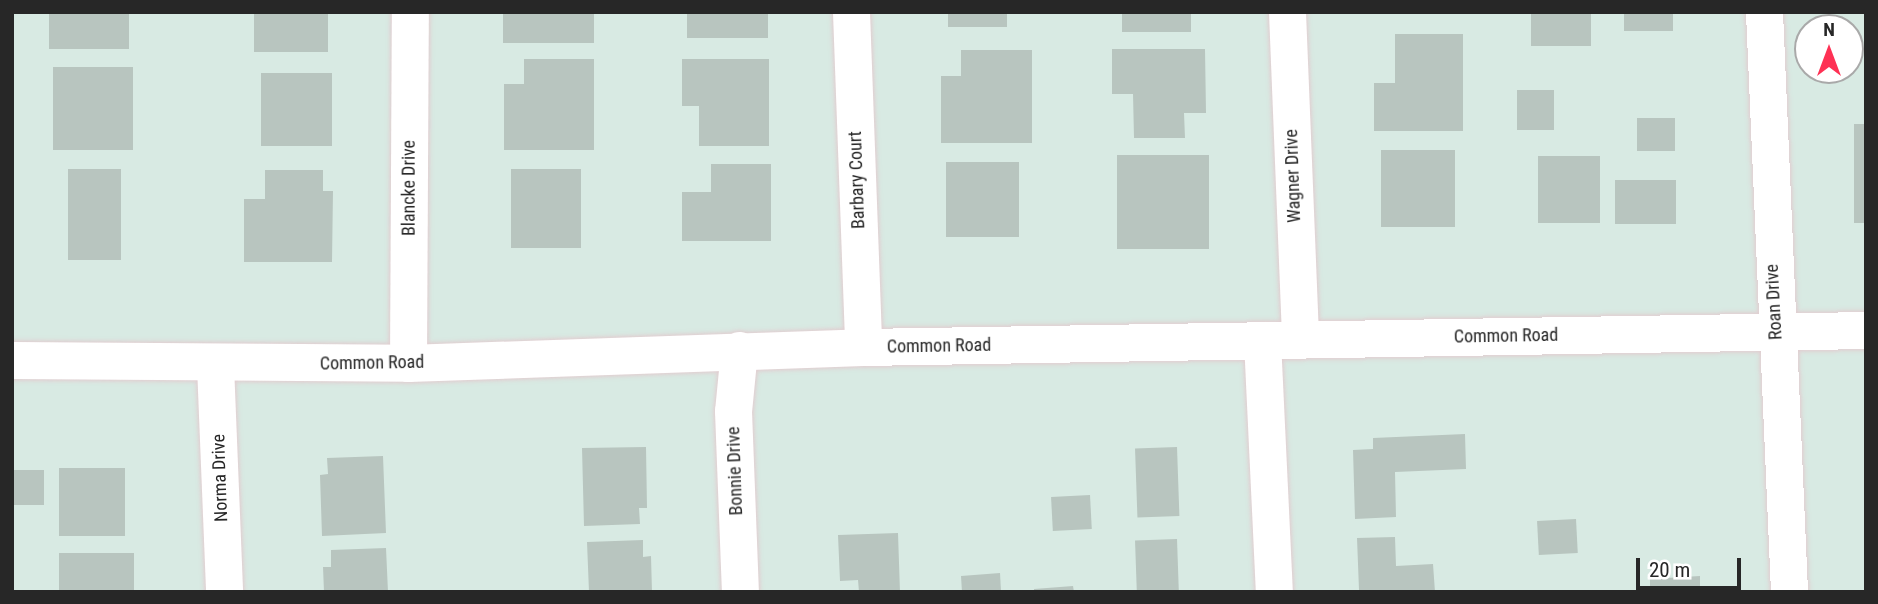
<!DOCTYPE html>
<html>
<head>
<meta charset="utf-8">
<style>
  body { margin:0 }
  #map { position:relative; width:1878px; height:604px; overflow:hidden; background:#d8eae3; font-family:"Roboto Condensed",sans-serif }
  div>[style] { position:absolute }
  .building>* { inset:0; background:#b8c5bf; transform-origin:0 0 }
  .roads { filter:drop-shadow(0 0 2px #e1cdd0) drop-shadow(0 0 2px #e1cdd0) }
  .minor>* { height:37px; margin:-18.5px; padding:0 18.5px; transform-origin:18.5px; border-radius:18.5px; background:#fff }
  span { translate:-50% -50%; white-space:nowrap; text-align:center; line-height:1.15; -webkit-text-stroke:7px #fff; paint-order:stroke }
  .street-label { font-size:18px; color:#272727 }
  .frame { position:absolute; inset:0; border:14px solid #272727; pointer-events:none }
  .north { position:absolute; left:1794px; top:14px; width:70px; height:70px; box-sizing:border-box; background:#fff; border:2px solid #a9a9a9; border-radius:50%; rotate:0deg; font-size:19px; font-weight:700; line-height:28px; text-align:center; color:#272727 }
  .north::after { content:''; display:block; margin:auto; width:24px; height:32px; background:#fe3154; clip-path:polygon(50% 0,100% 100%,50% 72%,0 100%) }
  .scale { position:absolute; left:1636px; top:558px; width:105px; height:32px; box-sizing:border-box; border:4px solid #272727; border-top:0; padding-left:9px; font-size:21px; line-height:24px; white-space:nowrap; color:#272727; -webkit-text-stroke:5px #fff; paint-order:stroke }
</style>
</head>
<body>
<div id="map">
  <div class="building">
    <i style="left:49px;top:12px;width:80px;height:37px"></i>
    <i style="left:254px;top:12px;width:74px;height:40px"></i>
    <i style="left:503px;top:12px;width:91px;height:31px"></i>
    <i style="left:687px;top:12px;width:81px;height:26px"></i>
    <i style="left:948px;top:12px;width:59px;height:15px"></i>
    <i style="left:1122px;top:12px;width:69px;height:20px"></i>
    <i style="left:1531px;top:12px;width:60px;height:34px"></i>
    <i style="left:1624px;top:12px;width:49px;height:19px"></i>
    <i style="clip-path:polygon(1395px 34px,1463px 34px,1463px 131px,1374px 131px,1374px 83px,1395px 83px)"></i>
    <i style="clip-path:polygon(1112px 49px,1205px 49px,1206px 113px,1184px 113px,1185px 138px,1134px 138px,1133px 94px,1112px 94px)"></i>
    <i style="clip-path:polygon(961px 50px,1032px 50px,1032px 143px,941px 143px,941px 76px,961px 76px)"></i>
    <i style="clip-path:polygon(524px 59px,594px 59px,594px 150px,504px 150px,504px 84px,524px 84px)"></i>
    <i style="clip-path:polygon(682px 59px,769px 59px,769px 146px,699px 146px,699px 106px,682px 106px)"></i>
    <i style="left:53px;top:67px;width:80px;height:83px"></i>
    <i style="left:261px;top:73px;width:71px;height:73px"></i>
    <i style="left:1517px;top:90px;width:37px;height:40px"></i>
    <i style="left:1637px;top:118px;width:38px;height:33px"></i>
    <i style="left:1854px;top:124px;width:12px;height:99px"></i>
    <i style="left:1381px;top:150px;width:74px;height:77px"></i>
    <i style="left:1117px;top:155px;width:92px;height:94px"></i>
    <i style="left:1538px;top:156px;width:62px;height:67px"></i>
    <i style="left:946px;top:162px;width:73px;height:75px"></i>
    <i style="clip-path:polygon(711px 164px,771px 164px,771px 241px,682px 241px,682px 192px,711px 192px)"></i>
    <i style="left:68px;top:169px;width:53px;height:91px"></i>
    <i style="left:511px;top:169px;width:70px;height:79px"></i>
    <i style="clip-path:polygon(265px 170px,323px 170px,323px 191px,333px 191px,332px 262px,244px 262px,244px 199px,265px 199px)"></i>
    <i style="left:1615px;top:180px;width:61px;height:44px"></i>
    <i style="clip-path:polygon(1465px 434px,1466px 469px,1395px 472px,1396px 517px,1355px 519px,1353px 450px,1373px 449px,1373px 438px)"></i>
    <i style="clip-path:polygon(646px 447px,647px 508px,639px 508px,640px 524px,584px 526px,582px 448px)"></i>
    <i style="left:1177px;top:447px;width:69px;height:42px;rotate:88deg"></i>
    <i style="clip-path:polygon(383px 456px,386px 533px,322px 536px,320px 475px,328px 474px,327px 458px)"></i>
    <i style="left:59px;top:468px;width:66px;height:68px"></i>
    <i style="left:12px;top:470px;width:32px;height:35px"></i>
    <i style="left:1090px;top:495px;width:34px;height:39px;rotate:87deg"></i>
    <i style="left:1576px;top:519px;width:34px;height:39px;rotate:87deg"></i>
    <i style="clip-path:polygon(898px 533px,900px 592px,859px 592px,858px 580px,840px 581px,838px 535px)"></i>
    <i style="clip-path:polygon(1395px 537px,1396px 566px,1433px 564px,1435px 592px,1359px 590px,1357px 538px)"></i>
    <i style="left:1177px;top:539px;width:53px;height:42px;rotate:88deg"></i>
    <i style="clip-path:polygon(643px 540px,643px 557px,651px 556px,652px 592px,589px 592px,587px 542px)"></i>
    <i style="clip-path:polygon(386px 548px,388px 592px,324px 592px,323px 567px,331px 567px,331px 550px)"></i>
    <i style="left:59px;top:553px;width:75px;height:39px"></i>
    <i style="clip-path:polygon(1000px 573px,1001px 592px,962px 592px,961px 576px)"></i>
    <i style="clip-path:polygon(1700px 576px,1700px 592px,1650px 592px,1650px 579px)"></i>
    <i style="clip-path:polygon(1073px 586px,1074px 592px,1034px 592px,1034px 589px)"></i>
  </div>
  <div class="roads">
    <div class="minor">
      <i style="left:851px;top:12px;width:335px;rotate:87.9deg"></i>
      <i style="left:1287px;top:12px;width:328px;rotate:87.7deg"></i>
      <i style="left:1764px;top:12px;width:581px;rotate:87.53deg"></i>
      <i style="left:1262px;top:340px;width:252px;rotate:87.3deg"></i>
      <i style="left:739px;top:350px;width:61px;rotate:95.6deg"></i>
      <i style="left:733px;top:411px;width:181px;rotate:87.8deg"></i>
      <i style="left:12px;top:360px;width:396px;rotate:0.4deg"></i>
      <i style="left:408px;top:363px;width:455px;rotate:-2deg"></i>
      <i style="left:863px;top:347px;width:1003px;rotate:-0.97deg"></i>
      <i style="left:408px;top:363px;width:351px;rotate:-89.7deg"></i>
      <i style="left:215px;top:365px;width:227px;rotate:87.7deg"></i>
    </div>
  </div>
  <div class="street-label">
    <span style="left:1293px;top:176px;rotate:-92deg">Wagner Drive</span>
    <span style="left:857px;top:180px;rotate:-92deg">Barbary Court</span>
    <span style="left:409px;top:188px;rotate:-90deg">Blancke Drive</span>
    <span style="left:1774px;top:302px;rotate:-93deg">Roan Drive</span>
    <span style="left:1506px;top:336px;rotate:-1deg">Common Road</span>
    <span style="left:939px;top:346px;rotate:-1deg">Common Road</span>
    <span style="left:372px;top:363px;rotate:-1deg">Common Road</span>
    <span style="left:735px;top:471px;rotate:-92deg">Bonnie Drive</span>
    <span style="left:220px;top:478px;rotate:-92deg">Norma Drive</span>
  </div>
  <div class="frame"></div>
  <div class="north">N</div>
  <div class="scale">20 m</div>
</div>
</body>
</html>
